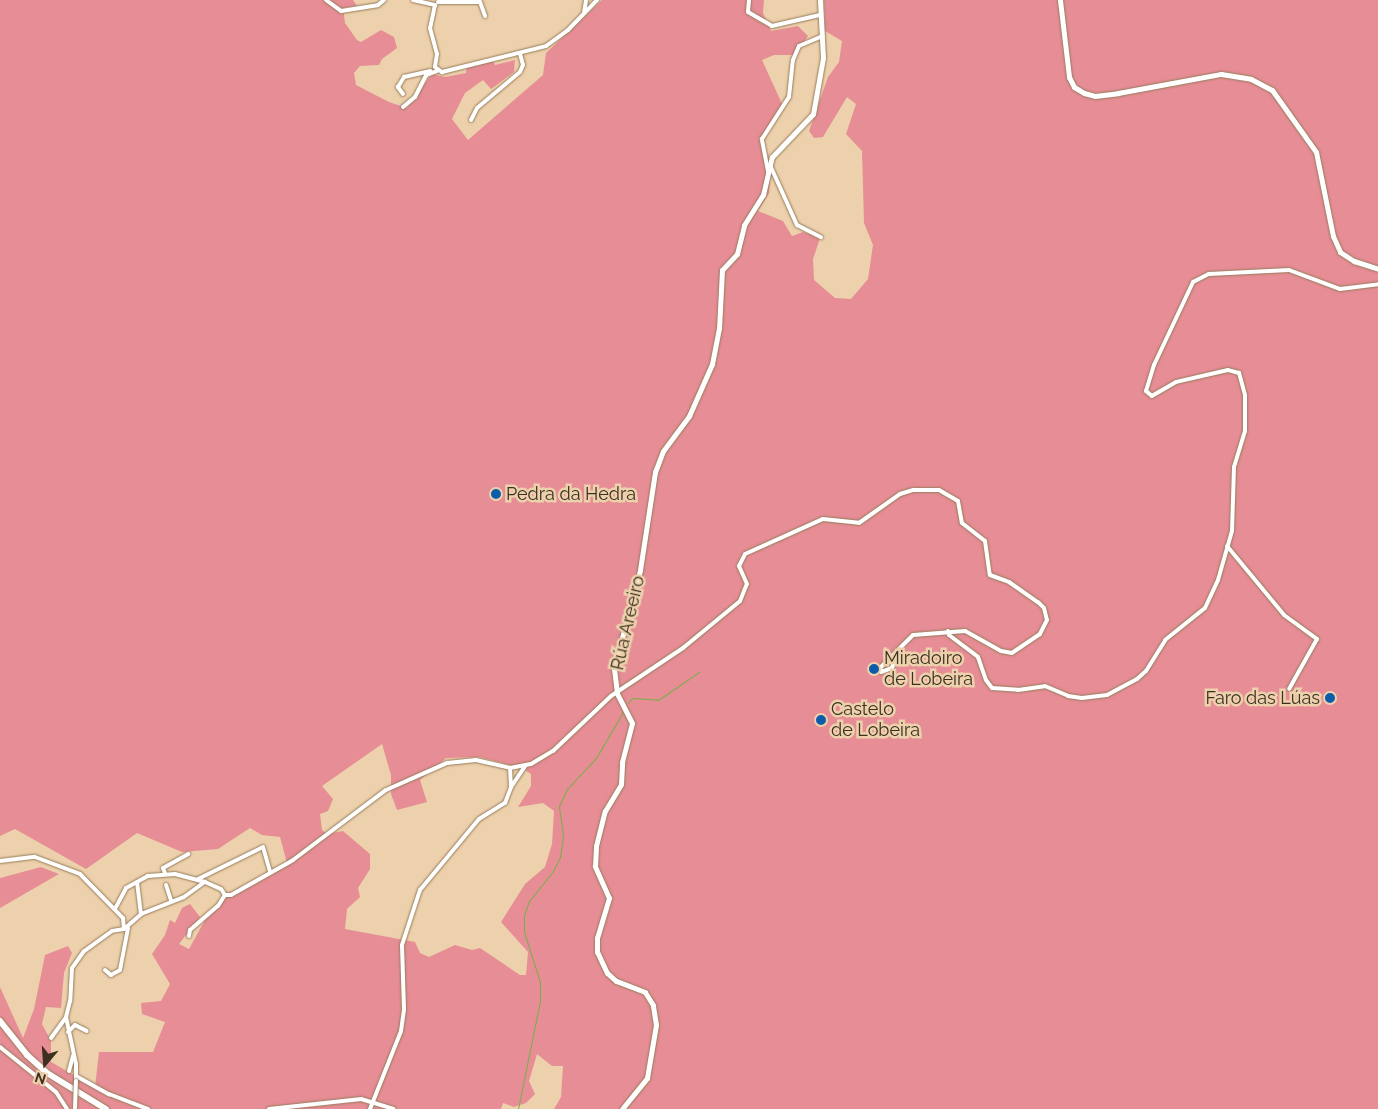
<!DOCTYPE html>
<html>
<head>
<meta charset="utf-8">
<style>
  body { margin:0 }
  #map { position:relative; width:1378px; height:1109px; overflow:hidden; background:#edd1ac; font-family:Raleway,sans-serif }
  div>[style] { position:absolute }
  .green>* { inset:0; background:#e78d96 }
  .stream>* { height:1px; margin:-0.5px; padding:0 0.5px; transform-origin:0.5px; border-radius:0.5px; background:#74b147 }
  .roads { filter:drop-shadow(0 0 1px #967c5a) drop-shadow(0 0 1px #967c5a) }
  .minor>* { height:4px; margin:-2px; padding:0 2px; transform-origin:2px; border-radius:2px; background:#fff }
  .tertiary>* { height:5px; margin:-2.5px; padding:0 2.5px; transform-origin:2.5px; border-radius:2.5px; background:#fff }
  .trunk>* { height:6px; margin:-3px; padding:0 3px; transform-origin:3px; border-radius:3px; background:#fff }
  .bridges { filter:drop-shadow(0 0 1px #967c5a) drop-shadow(0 0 1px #967c5a) }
  .minor-bridge>* { height:4px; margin:-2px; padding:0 2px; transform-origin:2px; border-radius:2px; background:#fff }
  .dots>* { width:14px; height:14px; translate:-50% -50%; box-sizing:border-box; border:2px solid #edd1ac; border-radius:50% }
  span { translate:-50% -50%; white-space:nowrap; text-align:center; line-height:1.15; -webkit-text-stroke:5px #edd1ac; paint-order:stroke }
  .poi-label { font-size:18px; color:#3b3021 }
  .left { translate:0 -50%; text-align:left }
  .right { translate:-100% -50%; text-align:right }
  .street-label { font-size:18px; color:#3b3021 }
  .north { position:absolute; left:20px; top:1039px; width:50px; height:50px; -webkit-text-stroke:4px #edd1ac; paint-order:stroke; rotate:198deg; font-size:14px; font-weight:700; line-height:20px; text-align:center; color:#3b3021 }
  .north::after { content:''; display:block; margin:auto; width:18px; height:22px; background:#3b3021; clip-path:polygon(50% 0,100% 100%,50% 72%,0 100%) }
</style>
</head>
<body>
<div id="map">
  <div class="green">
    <i style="clip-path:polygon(evenodd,0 0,353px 0,357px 6px,343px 8px,345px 23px,357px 40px,361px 42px,381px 30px,394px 37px,397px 48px,382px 59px,379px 65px,360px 66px,354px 73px,356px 85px,389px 102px,407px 108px,432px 74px,445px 77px,466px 73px,467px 65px,492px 59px,495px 65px,515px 60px,514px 72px,491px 89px,483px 80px,465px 93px,452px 119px,468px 140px,543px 75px,546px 53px,602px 0,764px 0,763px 13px,771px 31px,798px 26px,808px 36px,795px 55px,774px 55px,762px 60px,783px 106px,760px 138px,770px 180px,769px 193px,758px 211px,783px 221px,792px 236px,803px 232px,820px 238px,813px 259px,814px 280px,835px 298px,851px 299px,868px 279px,873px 245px,864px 223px,862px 151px,846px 134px,856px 104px,847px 97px,823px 137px,814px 138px,809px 131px,828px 77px,839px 62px,842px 41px,825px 31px,824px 0,1378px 0,1378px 1109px,554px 1109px,561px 1097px,563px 1066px,552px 1066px,537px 1054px,529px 1081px,535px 1094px,526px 1103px,514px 1107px,503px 1103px,501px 1109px,0 1109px,0 987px,23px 1038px,34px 1009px,45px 955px,68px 946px,72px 953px,64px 973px,61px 1008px,46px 1007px,42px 1024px,51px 1041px,51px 1062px,95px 1087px,99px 1052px,153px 1052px,165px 1022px,142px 1014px,141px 1003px,161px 1001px,170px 984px,152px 954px,165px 935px,170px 920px,175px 923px,182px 908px,190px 904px,200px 917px,179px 944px,189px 949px,205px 920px,222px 904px,225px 895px,287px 863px,280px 837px,262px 835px,250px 828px,218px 849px,182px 852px,137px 833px,86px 869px,15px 829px,0 836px,0 0,382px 744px,391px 775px,391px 794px,397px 810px,427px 802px,420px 780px,446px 758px,479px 757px,522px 768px,531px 774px,531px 786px,518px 807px,543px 803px,554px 811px,552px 844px,545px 867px,525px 884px,501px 922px,528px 952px,526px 975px,520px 975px,480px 948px,472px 950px,455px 945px,429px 957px,420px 953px,415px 942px,345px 929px,347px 909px,360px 897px,358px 888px,370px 869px,370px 854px,343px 831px,327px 834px,322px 830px,320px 814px,328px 811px,333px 799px,322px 786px,382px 744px)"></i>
    <i style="clip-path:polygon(41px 867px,59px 874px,0 908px,0 878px)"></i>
  </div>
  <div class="stream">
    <i style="left:628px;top:703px;width:6px;rotate:-51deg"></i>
    <i style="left:632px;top:698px;width:26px;rotate:4deg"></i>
    <i style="left:658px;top:700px;width:50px;rotate:-34.3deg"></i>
    <i style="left:518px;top:1109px;width:110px;rotate:-78.5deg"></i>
    <i style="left:540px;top:1001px;width:19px;rotate:-90deg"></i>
    <i style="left:540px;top:982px;width:52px;rotate:-107.7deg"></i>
    <i style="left:524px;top:932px;width:17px;rotate:-90deg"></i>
    <i style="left:524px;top:915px;width:15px;rotate:-70deg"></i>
    <i style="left:529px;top:901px;width:38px;rotate:-51deg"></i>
    <i style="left:553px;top:871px;width:16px;rotate:-63deg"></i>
    <i style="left:560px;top:857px;width:22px;rotate:-82deg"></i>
    <i style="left:563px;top:835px;width:29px;rotate:-98deg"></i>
    <i style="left:559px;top:806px;width:19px;rotate:-65deg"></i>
    <i style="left:567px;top:789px;width:42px;rotate:-46.9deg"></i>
    <i style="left:596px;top:758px;width:53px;rotate:-59.6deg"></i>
  </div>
  <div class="roads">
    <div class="minor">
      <i style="left:326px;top:0;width:19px;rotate:36deg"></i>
      <i style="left:341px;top:11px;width:37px;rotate:-9deg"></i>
      <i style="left:378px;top:5px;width:8px;rotate:-40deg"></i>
      <i style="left:413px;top:0;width:23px;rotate:13deg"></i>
      <i style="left:435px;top:5px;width:24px;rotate:102deg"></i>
      <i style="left:430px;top:28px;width:27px;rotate:75deg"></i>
      <i style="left:437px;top:54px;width:13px;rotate:99deg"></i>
      <i style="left:435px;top:67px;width:9px;rotate:36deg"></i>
      <i style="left:442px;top:72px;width:107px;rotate:-14deg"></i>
      <i style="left:546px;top:46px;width:27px;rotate:-36deg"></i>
      <i style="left:568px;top:30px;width:42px;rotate:-46deg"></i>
      <i style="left:749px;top:0;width:12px;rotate:95deg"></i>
      <i style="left:748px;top:12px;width:28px;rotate:30deg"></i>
      <i style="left:772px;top:26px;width:49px;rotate:-12.9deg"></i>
      <i style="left:438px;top:2px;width:42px"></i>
      <i style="left:480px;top:2px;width:15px;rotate:70deg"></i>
      <i style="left:584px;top:13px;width:13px;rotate:-81deg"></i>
      <i style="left:403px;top:94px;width:9px;rotate:-126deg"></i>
      <i style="left:398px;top:87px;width:12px;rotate:-59deg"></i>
      <i style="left:404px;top:77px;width:27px;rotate:-13deg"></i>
      <i style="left:403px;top:107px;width:16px;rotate:-40deg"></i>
      <i style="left:415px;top:97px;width:25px;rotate:-63deg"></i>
      <i style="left:426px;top:75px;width:12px;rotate:-20deg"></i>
      <i style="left:471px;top:120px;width:13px;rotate:-63deg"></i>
      <i style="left:477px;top:108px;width:56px;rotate:-39.9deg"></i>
      <i style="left:520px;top:72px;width:8px;rotate:-67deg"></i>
      <i style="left:523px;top:65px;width:11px;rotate:-105deg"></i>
      <i style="left:770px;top:165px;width:66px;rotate:65.8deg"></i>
      <i style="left:797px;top:225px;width:27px;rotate:27deg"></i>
      <i style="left:768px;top:171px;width:33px;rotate:-101deg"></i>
      <i style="left:762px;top:139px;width:50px;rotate:-57.3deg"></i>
      <i style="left:789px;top:97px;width:37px;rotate:-84deg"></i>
      <i style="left:793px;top:60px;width:15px;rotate:-67deg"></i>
      <i style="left:799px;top:46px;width:23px;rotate:-23deg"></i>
      <i style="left:1227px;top:546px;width:89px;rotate:50.4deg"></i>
      <i style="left:1284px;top:615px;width:41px;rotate:36deg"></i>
      <i style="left:1317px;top:639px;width:57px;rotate:119.2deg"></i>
      <i style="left:948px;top:631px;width:4px;rotate:76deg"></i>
      <i style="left:949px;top:635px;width:36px;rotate:37deg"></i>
      <i style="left:978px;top:657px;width:24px;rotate:71deg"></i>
      <i style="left:986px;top:680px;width:10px;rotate:53deg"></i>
      <i style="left:992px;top:688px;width:26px;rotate:4deg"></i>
      <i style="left:1018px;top:690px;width:27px;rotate:-8deg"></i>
      <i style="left:1045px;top:686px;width:25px;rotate:23deg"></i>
      <i style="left:1068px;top:696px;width:14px;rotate:8deg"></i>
      <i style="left:1082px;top:698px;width:25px;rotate:-7deg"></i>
      <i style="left:1107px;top:695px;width:34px;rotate:-28deg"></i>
      <i style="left:1137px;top:679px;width:12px;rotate:-42deg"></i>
      <i style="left:1146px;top:671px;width:36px;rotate:-58deg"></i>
      <i style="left:1165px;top:640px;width:51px;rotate:-38.7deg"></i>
      <i style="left:1205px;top:608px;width:31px;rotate:-65deg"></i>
      <i style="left:1218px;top:580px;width:51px;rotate:-74.1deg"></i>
      <i style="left:1232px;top:531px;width:64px;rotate:-88.2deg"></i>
      <i style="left:1234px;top:467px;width:38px;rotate:-73deg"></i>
      <i style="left:1245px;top:431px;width:36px;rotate:-90deg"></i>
      <i style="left:1245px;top:395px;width:23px;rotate:-105deg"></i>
      <i style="left:1239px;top:373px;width:11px;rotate:-165deg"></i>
      <i style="left:1228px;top:370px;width:53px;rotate:167deg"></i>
      <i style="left:1176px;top:382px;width:28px;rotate:150deg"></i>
      <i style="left:1152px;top:396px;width:8px;rotate:-140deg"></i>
      <i style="left:1146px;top:391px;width:27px;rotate:-73deg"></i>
      <i style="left:1154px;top:365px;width:92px;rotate:-64.8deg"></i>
      <i style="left:1193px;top:282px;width:18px;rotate:-27deg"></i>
      <i style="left:1209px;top:274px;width:80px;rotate:-2.9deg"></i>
      <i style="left:1289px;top:270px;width:54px;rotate:20.4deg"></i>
      <i style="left:1340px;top:289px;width:38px;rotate:-7deg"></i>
      <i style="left:511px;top:787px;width:25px;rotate:-56deg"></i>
      <i style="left:0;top:861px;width:35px;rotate:-7deg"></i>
      <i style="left:35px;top:857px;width:48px;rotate:20.7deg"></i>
      <i style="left:80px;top:874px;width:62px;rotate:45.7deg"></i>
      <i style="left:123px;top:918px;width:11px;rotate:85deg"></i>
      <i style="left:124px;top:929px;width:12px;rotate:171deg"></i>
      <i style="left:112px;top:931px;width:34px;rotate:144deg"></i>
      <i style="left:84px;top:951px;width:21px;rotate:125deg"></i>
      <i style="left:72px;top:968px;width:33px;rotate:93deg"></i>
      <i style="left:70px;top:1001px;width:16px;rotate:104deg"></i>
      <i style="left:66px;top:1017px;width:48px;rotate:78deg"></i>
      <i style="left:76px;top:1064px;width:17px;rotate:90deg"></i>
      <i style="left:165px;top:873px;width:5px;rotate:-112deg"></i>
      <i style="left:163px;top:868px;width:29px;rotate:-29deg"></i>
      <i style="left:198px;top:879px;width:72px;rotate:-26.2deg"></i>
      <i style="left:263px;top:847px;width:26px;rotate:74deg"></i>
      <i style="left:137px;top:882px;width:32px;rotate:83deg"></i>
      <i style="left:166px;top:885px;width:16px;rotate:72deg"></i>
      <i style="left:116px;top:907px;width:21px;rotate:-62deg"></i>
      <i style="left:126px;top:888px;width:25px;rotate:-29deg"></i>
      <i style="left:148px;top:876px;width:27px;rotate:-4deg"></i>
      <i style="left:175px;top:874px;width:31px;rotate:15deg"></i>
      <i style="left:124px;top:929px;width:23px;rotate:-41deg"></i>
      <i style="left:141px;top:914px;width:46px;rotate:-21.6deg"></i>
      <i style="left:184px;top:897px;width:26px;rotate:-36deg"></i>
      <i style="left:205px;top:882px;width:17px;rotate:24deg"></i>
      <i style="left:221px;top:889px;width:7px;rotate:56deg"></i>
      <i style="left:225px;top:895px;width:6px"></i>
      <i style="left:231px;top:895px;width:71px;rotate:-29.4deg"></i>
      <i style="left:293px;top:860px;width:116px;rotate:-37deg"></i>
      <i style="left:386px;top:790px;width:67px;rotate:-23.9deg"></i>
      <i style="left:447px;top:763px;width:29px;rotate:-6deg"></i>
      <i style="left:476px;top:760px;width:35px;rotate:13deg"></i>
      <i style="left:510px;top:768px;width:21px;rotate:-11deg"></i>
      <i style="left:531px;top:764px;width:26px;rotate:-31deg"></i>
      <i style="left:553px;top:751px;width:80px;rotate:-43.5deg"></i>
      <i style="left:611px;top:696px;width:87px;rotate:-33.7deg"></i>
      <i style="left:683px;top:648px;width:74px;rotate:-39.5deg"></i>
      <i style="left:740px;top:601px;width:18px;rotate:-68deg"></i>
      <i style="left:747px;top:584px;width:20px;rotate:-114deg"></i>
      <i style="left:739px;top:566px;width:13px;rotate:-63deg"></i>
      <i style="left:745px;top:554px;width:85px;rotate:-24.2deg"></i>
      <i style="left:823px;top:519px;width:36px;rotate:6deg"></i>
      <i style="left:859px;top:523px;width:50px;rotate:-35.3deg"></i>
      <i style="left:900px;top:494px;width:14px;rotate:-17deg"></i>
      <i style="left:913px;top:490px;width:26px"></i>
      <i style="left:939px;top:490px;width:22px;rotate:30deg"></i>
      <i style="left:958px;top:501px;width:22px;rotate:80deg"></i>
      <i style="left:962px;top:523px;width:29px;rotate:38deg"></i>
      <i style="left:985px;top:541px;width:34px;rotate:82deg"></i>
      <i style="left:990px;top:575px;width:20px;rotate:20deg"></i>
      <i style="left:1009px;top:582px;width:35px;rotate:35deg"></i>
      <i style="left:1038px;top:602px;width:8px;rotate:45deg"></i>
      <i style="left:1044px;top:608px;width:12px;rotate:76deg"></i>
      <i style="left:1047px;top:620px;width:16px;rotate:117deg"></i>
      <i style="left:1040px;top:634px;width:34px;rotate:146deg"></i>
      <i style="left:1012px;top:653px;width:11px;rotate:-170deg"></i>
      <i style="left:1001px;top:651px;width:41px;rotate:-150.9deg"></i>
      <i style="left:965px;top:631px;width:52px;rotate:175.6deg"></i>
      <i style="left:913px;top:635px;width:47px;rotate:135deg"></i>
      <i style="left:880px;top:668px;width:4px;rotate:76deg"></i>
      <i style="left:881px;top:672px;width:12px;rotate:-20deg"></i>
      <i style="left:892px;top:668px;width:18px;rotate:-71deg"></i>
      <i style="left:189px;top:936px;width:6px;rotate:-81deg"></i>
      <i style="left:190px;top:930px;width:37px;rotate:-41deg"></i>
      <i style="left:218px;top:906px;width:13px;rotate:-58deg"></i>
      <i style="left:105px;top:970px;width:8px;rotate:40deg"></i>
      <i style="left:111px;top:975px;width:10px;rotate:-29deg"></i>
      <i style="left:120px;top:970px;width:43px;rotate:-79.2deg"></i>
      <i style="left:68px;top:1032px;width:10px;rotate:-45deg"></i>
      <i style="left:75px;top:1025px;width:13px;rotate:27deg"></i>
      <i style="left:51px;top:1038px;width:26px;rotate:-54deg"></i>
      <i style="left:0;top:1047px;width:72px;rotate:38.8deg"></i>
      <i style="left:56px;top:1092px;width:20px;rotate:57deg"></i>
      <i style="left:69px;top:1071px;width:16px;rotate:-75deg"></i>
      <i style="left:76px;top:1076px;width:38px;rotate:29deg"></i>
      <i style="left:109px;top:1094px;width:42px;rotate:21deg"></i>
      <i style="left:269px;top:1109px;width:93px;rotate:-6.2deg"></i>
      <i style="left:361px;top:1099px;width:34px;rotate:17deg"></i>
      <i style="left:370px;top:1109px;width:84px;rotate:-68.3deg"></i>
      <i style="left:401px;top:1031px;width:22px;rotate:-82deg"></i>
      <i style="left:404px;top:1009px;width:64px;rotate:-91.8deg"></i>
      <i style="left:402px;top:945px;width:58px;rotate:-71.9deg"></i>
      <i style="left:420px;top:890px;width:92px;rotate:-50.3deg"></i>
      <i style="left:479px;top:819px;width:31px;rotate:-32deg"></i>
      <i style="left:505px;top:803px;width:17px;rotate:-69deg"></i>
      <i style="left:511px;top:787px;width:19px;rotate:-93deg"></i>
    </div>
    <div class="tertiary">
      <i style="left:1060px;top:0;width:78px;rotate:83.3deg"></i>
      <i style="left:1069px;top:77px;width:11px;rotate:63deg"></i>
      <i style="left:1074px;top:87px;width:12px;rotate:31deg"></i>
      <i style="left:1084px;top:93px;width:11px;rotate:15deg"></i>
      <i style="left:1095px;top:96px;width:23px;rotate:-7deg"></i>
      <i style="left:1118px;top:93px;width:105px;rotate:-10.5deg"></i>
      <i style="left:1221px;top:74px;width:30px;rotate:9deg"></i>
      <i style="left:1251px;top:79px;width:24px;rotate:28deg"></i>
      <i style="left:1272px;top:90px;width:76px;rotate:54.6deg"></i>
      <i style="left:1316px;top:152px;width:86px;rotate:78.6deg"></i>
      <i style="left:1333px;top:236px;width:17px;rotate:66deg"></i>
      <i style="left:1340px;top:252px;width:17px;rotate:33deg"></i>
      <i style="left:1354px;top:261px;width:25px;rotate:18deg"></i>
      <i style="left:622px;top:1109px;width:40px;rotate:-51deg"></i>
      <i style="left:647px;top:1078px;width:54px;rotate:-80.4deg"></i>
      <i style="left:656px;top:1025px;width:20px;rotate:-99deg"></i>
      <i style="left:653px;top:1005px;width:15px;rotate:-122deg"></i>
      <i style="left:645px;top:992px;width:31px;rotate:-159deg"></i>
      <i style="left:616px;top:981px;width:12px;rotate:-138deg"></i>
      <i style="left:607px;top:973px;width:23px;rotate:-115deg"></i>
      <i style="left:597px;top:952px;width:14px;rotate:-90deg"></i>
      <i style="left:597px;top:938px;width:42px;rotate:-73.3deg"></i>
      <i style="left:609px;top:898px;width:35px;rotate:-114deg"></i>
      <i style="left:595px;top:866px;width:20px;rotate:-87deg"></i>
      <i style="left:596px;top:846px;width:36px;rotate:-76deg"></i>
      <i style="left:605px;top:811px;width:31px;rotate:-59deg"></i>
      <i style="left:621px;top:784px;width:22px;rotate:-87deg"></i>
      <i style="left:622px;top:762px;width:40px;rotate:-75.6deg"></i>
      <i style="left:632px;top:723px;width:34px;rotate:-117deg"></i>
      <i style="left:617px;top:693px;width:25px;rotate:-97deg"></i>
      <i style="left:614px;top:668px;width:101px;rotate:-75.1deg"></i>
      <i style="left:640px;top:570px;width:99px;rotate:-81.3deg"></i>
      <i style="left:655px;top:472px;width:22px;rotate:-69deg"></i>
      <i style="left:663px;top:451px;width:44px;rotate:-53.4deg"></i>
      <i style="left:689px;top:416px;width:57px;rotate:-66.1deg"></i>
      <i style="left:712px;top:364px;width:36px;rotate:-79deg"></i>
      <i style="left:719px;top:329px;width:59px;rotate:-87.1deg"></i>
      <i style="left:722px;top:270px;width:22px;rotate:-47deg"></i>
      <i style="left:737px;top:254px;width:30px;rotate:-76deg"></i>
      <i style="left:744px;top:225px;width:36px;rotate:-58deg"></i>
      <i style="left:763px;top:195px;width:39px;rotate:-77deg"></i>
      <i style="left:772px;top:157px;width:59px;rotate:-46.4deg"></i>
      <i style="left:813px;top:114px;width:57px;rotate:-79.9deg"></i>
      <i style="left:823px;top:58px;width:58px;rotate:-93deg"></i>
    </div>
    <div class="trunk">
      <i style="left:0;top:1021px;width:43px;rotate:51.5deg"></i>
      <i style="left:27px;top:1055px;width:27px;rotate:42deg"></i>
      <i style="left:47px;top:1073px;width:69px;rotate:31.4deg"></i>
    </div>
  </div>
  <div class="bridges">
    <div class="minor-bridge">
      <i style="left:75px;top:1108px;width:27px;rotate:-88deg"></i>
    </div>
  </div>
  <div class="dots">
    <i style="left:496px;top:494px;background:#0c5caa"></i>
    <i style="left:874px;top:669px;background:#0c5caa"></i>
    <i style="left:1330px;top:698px;background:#0c5caa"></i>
    <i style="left:821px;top:720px;background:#0c5caa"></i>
  </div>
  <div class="poi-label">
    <span class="left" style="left:506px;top:494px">Pedra da Hedra</span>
    <span class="left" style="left:884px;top:669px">Miradoiro<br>de Lobeira</span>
    <span class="right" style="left:1320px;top:698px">Faro das Lúas</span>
    <span class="left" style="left:831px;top:720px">Castelo<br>de Lobeira</span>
  </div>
  <div class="street-label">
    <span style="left:628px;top:623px;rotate:-77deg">Rúa Areeiro</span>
  </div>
  <div class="north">N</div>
</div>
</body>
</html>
